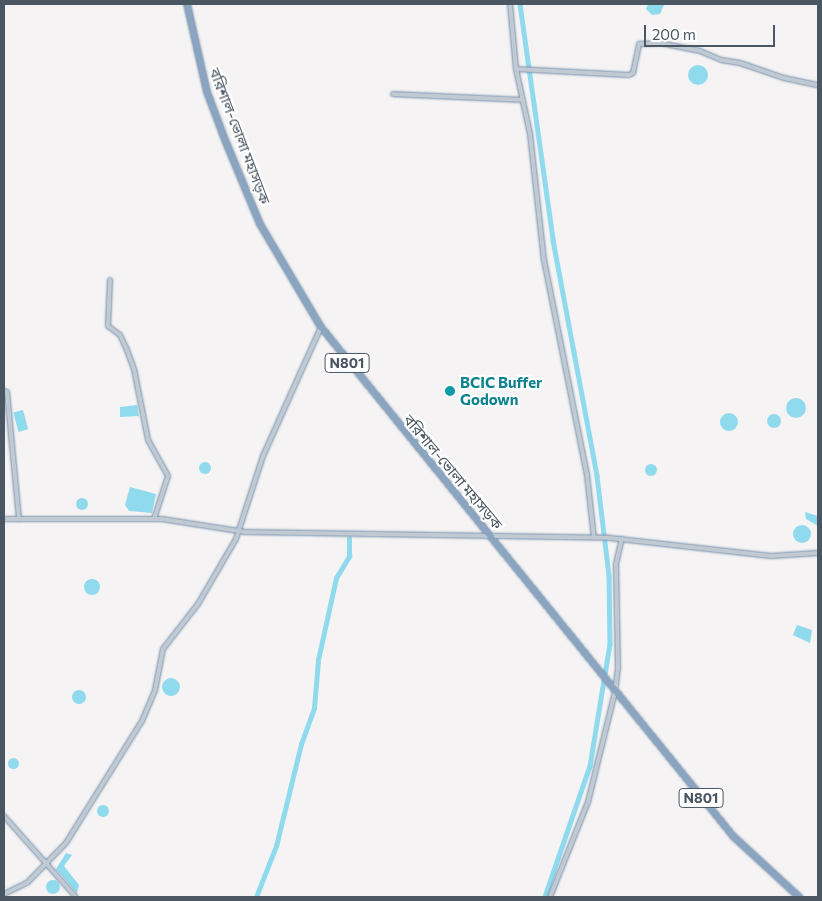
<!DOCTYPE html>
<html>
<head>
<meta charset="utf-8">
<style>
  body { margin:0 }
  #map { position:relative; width:822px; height:901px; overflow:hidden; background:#f5f3f3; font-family:Commissioner,"Noto Sans Bengali",sans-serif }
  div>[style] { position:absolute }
  .water>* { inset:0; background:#90daee; transform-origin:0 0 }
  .round { border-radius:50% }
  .canal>* { height:4.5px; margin:-2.25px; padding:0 2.25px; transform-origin:2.25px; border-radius:2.25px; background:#90daee }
  .roads { filter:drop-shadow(0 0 1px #7690ad) drop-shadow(0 0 1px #7690ad) }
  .street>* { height:4px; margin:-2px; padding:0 2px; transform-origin:2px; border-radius:2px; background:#c1cad2 }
  .highway>* { height:6px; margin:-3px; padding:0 3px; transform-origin:3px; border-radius:3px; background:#8ba5c1 }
  .dots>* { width:14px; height:14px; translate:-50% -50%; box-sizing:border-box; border:2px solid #fff; border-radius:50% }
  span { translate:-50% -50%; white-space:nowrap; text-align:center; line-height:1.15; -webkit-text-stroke:4.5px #fff; paint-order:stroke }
  .shield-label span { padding:1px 4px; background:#fff; border:1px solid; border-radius:4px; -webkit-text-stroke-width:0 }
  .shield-label { font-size:14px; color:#4a5661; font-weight:700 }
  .street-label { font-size:15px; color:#4a5661 }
  .culture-label { font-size:15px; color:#0d838f; font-weight:700 }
  .left { translate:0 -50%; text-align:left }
  .frame { position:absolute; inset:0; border:5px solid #4a5661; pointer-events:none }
  .scale { position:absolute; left:644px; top:25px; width:131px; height:22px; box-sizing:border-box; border:2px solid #4a5661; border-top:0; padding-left:6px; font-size:15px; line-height:18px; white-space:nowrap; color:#4a5661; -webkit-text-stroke:4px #fff; paint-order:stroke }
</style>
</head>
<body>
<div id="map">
  <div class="water">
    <i style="clip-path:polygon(648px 4px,664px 4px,664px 5px,660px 14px,652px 15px,646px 9px)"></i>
    <i class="round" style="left:688px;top:65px;width:20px;height:20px"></i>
    <i class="round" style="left:786px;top:398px;width:20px;height:20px"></i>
    <i style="clip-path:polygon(137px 405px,139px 416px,120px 417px,120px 407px)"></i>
    <i style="left:23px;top:410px;width:20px;height:10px;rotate:75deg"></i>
    <i class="round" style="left:720px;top:413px;width:18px;height:18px"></i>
    <i class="round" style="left:767px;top:414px;width:14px;height:14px"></i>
    <i class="round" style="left:199px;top:462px;width:12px;height:12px"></i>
    <i class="round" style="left:645px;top:464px;width:12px;height:12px"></i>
    <i style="clip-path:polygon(130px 487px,156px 494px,152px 513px,129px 511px,125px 505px)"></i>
    <i class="round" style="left:76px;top:498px;width:12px;height:12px"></i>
    <i style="clip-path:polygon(805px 512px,818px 516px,818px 526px,806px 519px)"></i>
    <i class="round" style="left:793px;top:525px;width:18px;height:18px"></i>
    <i class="round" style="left:84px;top:579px;width:16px;height:16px"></i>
    <i style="clip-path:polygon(797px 625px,812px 630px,810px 643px,793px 635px)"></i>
    <i class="round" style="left:162px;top:678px;width:18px;height:18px"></i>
    <i class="round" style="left:72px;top:690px;width:14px;height:14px"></i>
    <i class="round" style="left:7.5px;top:757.5px;width:11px;height:11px"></i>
    <i class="round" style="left:97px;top:805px;width:12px;height:12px"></i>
    <i style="clip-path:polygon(66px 853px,72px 855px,64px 866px,79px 885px,77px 893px,56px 869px)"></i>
    <i class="round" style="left:46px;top:880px;width:14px;height:14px"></i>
  </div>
  <div class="canal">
    <i style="left:520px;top:4px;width:238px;rotate:82deg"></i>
    <i style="left:553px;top:240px;width:240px;rotate:79.4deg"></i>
    <i style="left:597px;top:476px;width:100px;rotate:83.1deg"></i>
    <i style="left:609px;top:575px;width:69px;rotate:89.2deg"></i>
    <i style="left:610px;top:644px;width:124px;rotate:99.3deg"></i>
    <i style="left:590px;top:766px;width:139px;rotate:109deg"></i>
    <i style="left:256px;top:897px;width:55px;rotate:-68.6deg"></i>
    <i style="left:276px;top:846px;width:105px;rotate:-76.2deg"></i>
    <i style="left:301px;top:744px;width:38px;rotate:-70deg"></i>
    <i style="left:314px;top:708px;width:48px;rotate:-85.2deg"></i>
    <i style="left:318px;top:660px;width:84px;rotate:-77.6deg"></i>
    <i style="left:336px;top:578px;width:26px;rotate:-59deg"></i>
    <i style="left:349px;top:556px;width:17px;rotate:-90deg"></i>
  </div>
  <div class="roads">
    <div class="street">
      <i style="left:510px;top:4px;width:65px;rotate:84.7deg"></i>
      <i style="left:516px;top:69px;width:66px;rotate:77.8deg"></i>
      <i style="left:530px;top:134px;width:127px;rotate:83.7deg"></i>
      <i style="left:544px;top:260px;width:219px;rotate:78.7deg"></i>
      <i style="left:587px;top:475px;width:63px;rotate:83.7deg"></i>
      <i style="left:516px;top:69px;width:113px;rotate:3deg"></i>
      <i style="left:629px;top:75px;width:4px;rotate:-27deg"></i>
      <i style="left:633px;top:73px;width:30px;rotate:-78deg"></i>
      <i style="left:639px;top:44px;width:21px;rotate:-3deg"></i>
      <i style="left:660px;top:43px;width:41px;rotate:11.3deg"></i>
      <i style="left:700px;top:51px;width:23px;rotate:23deg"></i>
      <i style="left:721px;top:60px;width:19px;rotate:9deg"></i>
      <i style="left:740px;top:63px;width:46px;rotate:18.8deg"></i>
      <i style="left:784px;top:78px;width:35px;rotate:12deg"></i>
      <i style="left:393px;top:94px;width:130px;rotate:2.6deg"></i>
      <i style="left:110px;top:280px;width:46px;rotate:92.5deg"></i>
      <i style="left:108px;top:326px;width:15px;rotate:37deg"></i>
      <i style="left:120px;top:335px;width:17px;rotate:65deg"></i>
      <i style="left:127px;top:350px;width:20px;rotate:70deg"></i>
      <i style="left:134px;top:369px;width:72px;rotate:78.8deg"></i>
      <i style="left:148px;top:440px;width:41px;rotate:60.9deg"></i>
      <i style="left:168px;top:476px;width:45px;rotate:108deg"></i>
      <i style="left:4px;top:391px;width:3px;rotate:18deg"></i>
      <i style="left:7px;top:392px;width:128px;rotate:84.6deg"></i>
      <i style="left:4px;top:519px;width:158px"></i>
      <i style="left:162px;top:519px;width:84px;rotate:8.9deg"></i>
      <i style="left:245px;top:532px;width:365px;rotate:0.9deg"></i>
      <i style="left:610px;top:538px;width:162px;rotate:6.4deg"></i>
      <i style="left:771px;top:556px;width:47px;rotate:-3.7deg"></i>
      <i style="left:4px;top:816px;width:108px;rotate:48.4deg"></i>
      <i style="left:4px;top:894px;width:25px;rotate:-26deg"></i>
      <i style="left:27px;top:883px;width:56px;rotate:-45.7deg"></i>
      <i style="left:66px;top:843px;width:144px;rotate:-58.1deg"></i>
      <i style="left:142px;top:721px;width:34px;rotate:-67deg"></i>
      <i style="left:155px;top:690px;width:42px;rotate:-79deg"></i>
      <i style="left:163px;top:649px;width:57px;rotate:-52.1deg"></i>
      <i style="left:198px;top:604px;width:75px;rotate:-59.7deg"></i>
      <i style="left:236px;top:539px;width:87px;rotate:-72deg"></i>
      <i style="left:263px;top:456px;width:141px;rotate:-65.8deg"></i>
      <i style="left:550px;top:897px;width:102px;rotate:-68.2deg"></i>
      <i style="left:588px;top:802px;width:113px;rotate:-76.2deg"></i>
      <i style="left:615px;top:692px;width:25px;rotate:-83deg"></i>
      <i style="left:618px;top:667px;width:103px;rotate:-91.1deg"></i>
      <i style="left:616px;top:564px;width:26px;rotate:-77deg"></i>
    </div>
    <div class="highway">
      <i style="left:187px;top:4px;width:90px;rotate:77.2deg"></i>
      <i style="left:207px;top:92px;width:51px;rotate:69.4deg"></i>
      <i style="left:225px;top:140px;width:91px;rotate:67.4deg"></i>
      <i style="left:260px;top:224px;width:120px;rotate:59.4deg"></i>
      <i style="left:321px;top:327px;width:655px;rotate:51.01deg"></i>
      <i style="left:733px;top:836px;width:90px;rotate:42.7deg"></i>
    </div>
  </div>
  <div class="dots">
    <i style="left:450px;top:391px;background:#0f9aa8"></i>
  </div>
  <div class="shield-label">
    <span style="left:347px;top:363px">N801</span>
    <span style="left:701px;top:798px">N801</span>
  </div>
  <div class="street-label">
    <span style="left:240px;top:136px;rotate:69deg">বরিশাল-ভোলা মহাসড়ক</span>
    <span style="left:453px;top:472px;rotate:50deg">বরিশাল-ভোলা মহাসড়ক</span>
  </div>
  <div class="culture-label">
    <span class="left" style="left:460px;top:391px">BCIC Buffer<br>Godown</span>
  </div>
  <div class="frame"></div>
  <div class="scale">200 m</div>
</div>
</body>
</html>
